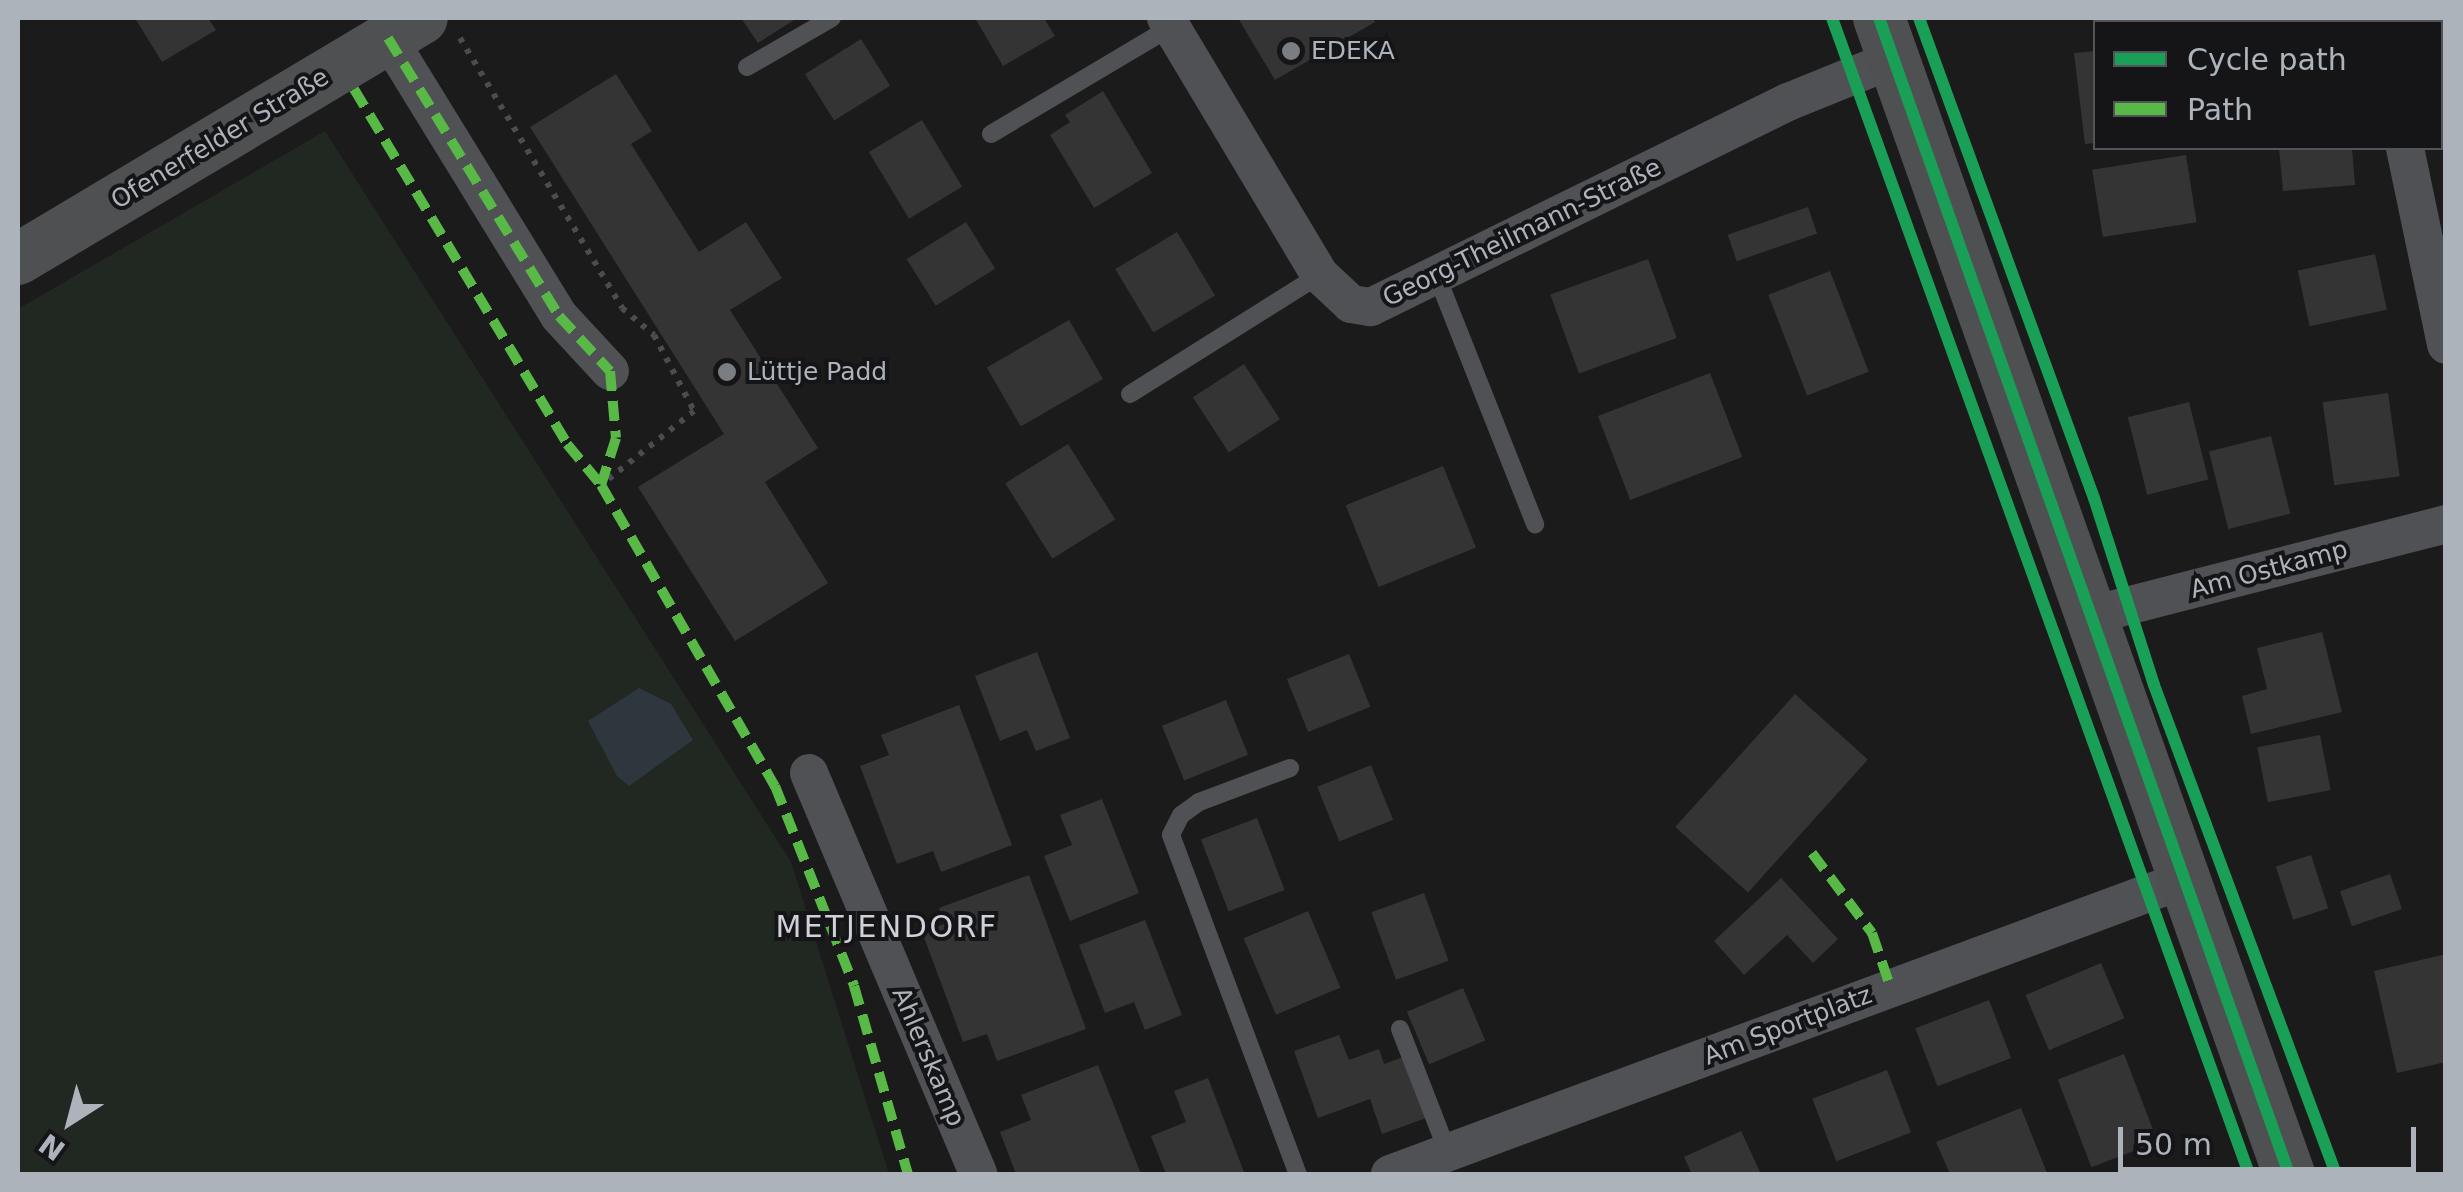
<!DOCTYPE html>
<html>
<head>
<meta charset="utf-8">
<style>
  body { margin:0 }
  #map { position:relative; width:2463px; height:1192px; overflow:hidden; background:#1b1b1b; font-family:"DejaVu Sans",sans-serif }
  div>[style] { position:absolute }
  .green>* { inset:0; background:#212821 }
  .water>* { inset:0; background:#2e373d }
  .building>* { inset:0; background:#343435; transform-origin:0 0 }
  .path>* { height:6px; margin-top:-3px; transform-origin:0; background:repeating-linear-gradient(90deg,#4b4c4f 0 5px,transparent 0 13px) }
  .lane>* { height:18px; margin:-9px; padding:0 9px; transform-origin:9px; border-radius:9px; background:#4f5154 }
  .street>* { height:38px; margin:-19px; padding:0 19px; transform-origin:19px; border-radius:19px; background:#4f5154 }
  .secondary>* { height:52px; margin:-26px; padding:0 26px; transform-origin:26px; border-radius:26px; background:#4e5052 }
  .quiet>* { height:10px; margin-top:-5px; transform-origin:0; background:repeating-linear-gradient(90deg,#58b947 0 20px,transparent 0 30px) }
  .cycleway>* { height:12px; margin:-6px; padding:0 6px; transform-origin:6px; border-radius:6px; background:#1a9f57 }
  .dots>* { width:28px; height:28px; translate:-50% -50%; box-sizing:border-box; border:5px solid #151517; border-radius:50% }
  span { translate:-50% -50%; white-space:nowrap; text-align:center; line-height:1.15; -webkit-text-stroke:8px #151517; paint-order:stroke }
  .poi-label { font-size:25px; color:#adb3bb }
  .left { translate:0 -50%; text-align:left }
  .street-label { font-size:25px; color:#adb3bb }
  .quarter-label { font-size:30px; color:#ced1d7; letter-spacing:2.5px }
  .frame { position:absolute; inset:0; border:20px solid #adb3bb; pointer-events:none }
  .legend { position:absolute; left:2093px; top:20px; width:350px; height:130px; box-sizing:border-box; background:#151517; border:2px solid #525459; margin:0; padding:12px 18px; list-style:none; font-size:30px; color:#adb3bb }
  .legend li { display:flex; align-items:center; gap:20px; height:50px }
  .legend b { width:50px; border:2px solid #525459 }
  .north { position:absolute; left:20px; top:1072px; width:100px; height:100px; -webkit-text-stroke:8px #151517; paint-order:stroke; rotate:216deg; font-size:28px; font-weight:700; line-height:40px; text-align:center; color:#adb3bb }
  .north::after { content:''; display:block; margin:auto; width:35px; height:45px; background:#adb3bb; clip-path:polygon(50% 0,100% 100%,50% 72%,0 100%) }
  .scale { position:absolute; left:2118px; top:1127px; width:298px; height:45px; box-sizing:border-box; border:5px solid #adb3bb; border-top:0; padding-left:12px; font-size:30px; line-height:35px; white-space:nowrap; color:#adb3bb; -webkit-text-stroke:8px #151517; paint-order:stroke }
</style>
</head>
<body>
<div id="map">
  <div class="green">
    <i style="clip-path:polygon(325px 131px,791px 862px,889px 1174px,18px 1174px,18px 309px)"></i>
  </div>
  <div class="water">
    <i style="clip-path:polygon(639px 688px,671px 704px,693px 740px,629px 786px,617px 776px,588px 721px)"></i>
  </div>
  <div class="building">
    <i style="clip-path:polygon(135px 18px,208px 18px,216px 30px,162px 62px)"></i>
    <i style="clip-path:polygon(741px 18px,797px 18px,758px 43px)"></i>
    <i style="clip-path:polygon(975px 18px,1044px 18px,1055px 36px,1003px 66px)"></i>
    <i style="clip-path:polygon(1238px 18px,1372px 18px,1375px 22px,1275px 80px)"></i>
    <i style="left:2115px;top:18px;width:53px;height:7px"></i>
    <i style="left:2231px;top:18px;width:95px;height:4px"></i>
    <i style="clip-path:polygon(2432px 18px,2446px 18px,2446px 74px,2440px 75px,2440px 22px)"></i>
    <i style="left:861px;top:39px;width:55px;height:66px;rotate:58deg"></i>
    <i style="clip-path:polygon(2096px 51px,2096px 143px,2085px 144px,2074px 53px)"></i>
    <i style="clip-path:polygon(616px 74px,652px 131px,631px 144px,699px 252px,746px 222px,782px 278px,730px 310px,818px 448px,765px 482px,828px 583px,735px 641px,638px 487px,724px 434px,530px 127px)"></i>
    <i style="clip-path:polygon(1103px 91px,1152px 173px,1094px 208px,1050px 135px,1070px 122px,1065px 115px)"></i>
    <i style="left:922px;top:120px;width:78px;height:62px;rotate:59deg"></i>
    <i style="clip-path:polygon(2279px 148px,2352px 148px,2355px 185px,2283px 191px)"></i>
    <i style="left:2186px;top:155px;width:68px;height:95px;rotate:81deg"></i>
    <i style="left:1808px;top:207px;width:28px;height:85px;rotate:71deg"></i>
    <i style="left:966px;top:222px;width:55px;height:70px;rotate:58deg"></i>
    <i style="left:1177px;top:232px;width:74px;height:72px;rotate:59deg"></i>
    <i style="left:2375px;top:254px;width:57px;height:79px;rotate:78deg"></i>
    <i style="left:1648px;top:259px;width:84px;height:104px;rotate:70deg"></i>
    <i style="left:1830px;top:271px;width:108px;height:66px;rotate:69deg"></i>
    <i style="left:1069px;top:320px;width:68px;height:95px;rotate:60deg"></i>
    <i style="left:1244px;top:364px;width:66px;height:61px;rotate:57deg"></i>
    <i style="left:1710px;top:373px;width:90px;height:120px;rotate:69deg"></i>
    <i style="left:2388px;top:393px;width:84px;height:66px;rotate:82deg"></i>
    <i style="left:2189px;top:402px;width:80px;height:63px;rotate:76deg"></i>
    <i style="left:2271px;top:436px;width:80px;height:64px;rotate:76deg"></i>
    <i style="left:1068px;top:444px;width:89px;height:74px;rotate:58deg"></i>
    <i style="left:1443px;top:466px;width:88px;height:105px;rotate:68deg"></i>
    <i style="clip-path:polygon(2322px 632px,2342px 712px,2251px 734px,2242px 696px,2267px 689px,2257px 648px)"></i>
    <i style="clip-path:polygon(1037px 652px,1070px 738px,1036px 751px,1027px 730px,1000px 741px,975px 676px)"></i>
    <i style="left:1349px;top:654px;width:57px;height:67px;rotate:68deg"></i>
    <i style="left:1795px;top:694px;width:98px;height:179px;rotate:42deg"></i>
    <i style="left:1226px;top:700px;width:59px;height:69px;rotate:68deg"></i>
    <i style="clip-path:polygon(959px 705px,1012px 845px,941px 872px,933px 851px,897px 864px,860px 766px,889px 755px,881px 735px)"></i>
    <i style="left:2320px;top:735px;width:56px;height:64px;rotate:79deg"></i>
    <i style="left:1371px;top:765px;width:59px;height:58px;rotate:68deg"></i>
    <i style="clip-path:polygon(1102px 799px,1139px 893px,1070px 921px,1044px 856px,1072px 845px,1060px 815px)"></i>
    <i style="left:1257px;top:818px;width:77px;height:60px;rotate:69deg"></i>
    <i style="left:2311px;top:855px;width:56px;height:37px;rotate:72deg"></i>
    <i style="left:2390px;top:874px;width:37px;height:53px;rotate:71deg"></i>
    <i style="clip-path:polygon(1029px 875px,1086px 1029px,997px 1061px,987px 1034px,963px 1042px,922px 932px,944px 924px,939px 908px)"></i>
    <i style="clip-path:polygon(1781px 878px,1838px 939px,1813px 963px,1787px 935px,1744px 975px,1714px 941px)"></i>
    <i style="left:1424px;top:893px;width:72px;height:56px;rotate:70deg"></i>
    <i style="left:1308px;top:911px;width:83px;height:70px;rotate:67deg"></i>
    <i style="clip-path:polygon(1145px 920px,1182px 1015px,1145px 1030px,1134px 1002px,1105px 1013px,1079px 945px)"></i>
    <i style="clip-path:polygon(2446px 954px,2446px 1062px,2397px 1073px,2374px 971px)"></i>
    <i style="left:2101px;top:963px;width:60px;height:82px;rotate:67deg"></i>
    <i style="left:1463px;top:988px;width:57px;height:61px;rotate:67deg"></i>
    <i style="left:1989px;top:1000px;width:62px;height:79px;rotate:69deg"></i>
    <i style="clip-path:polygon(1339px 1035px,1349px 1060px,1379px 1049px,1384px 1064px,1403px 1057px,1426px 1118px,1382px 1134px,1370px 1099px,1318px 1118px,1294px 1051px)"></i>
    <i style="left:2124px;top:1054px;width:94px;height:71px;rotate:69deg"></i>
    <i style="clip-path:polygon(1098px 1065px,1141px 1174px,1016px 1174px,1000px 1132px,1031px 1120px,1021px 1095px)"></i>
    <i style="left:1887px;top:1070px;width:67px;height:80px;rotate:69deg"></i>
    <i style="clip-path:polygon(1208px 1078px,1244px 1172px,1166px 1174px,1151px 1136px,1186px 1122px,1174px 1091px)"></i>
    <i style="clip-path:polygon(2021px 1108px,2047px 1173px,1950px 1174px,1936px 1142px)"></i>
    <i style="clip-path:polygon(1741px 1131px,1761px 1174px,1692px 1174px,1684px 1157px)"></i>
  </div>
  <div class="path">
    <i style="left:460px;top:38px;width:315px;rotate:59deg"></i>
    <i style="left:622px;top:308px;width:42px;rotate:40.2deg"></i>
    <i style="left:654px;top:335px;width:86px;rotate:62.2deg"></i>
    <i style="left:694px;top:411px;width:119px;rotate:141.5deg"></i>
  </div>
  <div class="lane">
    <i style="left:747px;top:67px;width:98px;rotate:-30deg"></i>
    <i style="left:991px;top:134px;width:209px;rotate:-30.7deg"></i>
    <i style="left:1438px;top:279px;width:264px;rotate:68.4deg"></i>
    <i style="left:1130px;top:394px;width:224px;rotate:-32.1deg"></i>
    <i style="left:1290px;top:768px;width:97px;rotate:159.5deg"></i>
    <i style="left:1199px;top:802px;width:22px;rotate:144deg"></i>
    <i style="left:1181px;top:815px;width:22px;rotate:117deg"></i>
    <i style="left:1171px;top:835px;width:362px;rotate:69.5deg"></i>
    <i style="left:1400px;top:1029px;width:133px;rotate:68.8deg"></i>
  </div>
  <div class="street">
    <i style="left:1166px;top:18px;width:300px;rotate:59.1deg"></i>
    <i style="left:1320px;top:275px;width:42px;rotate:43.1deg"></i>
    <i style="left:1351px;top:304px;width:20px;rotate:9deg"></i>
    <i style="left:1371px;top:307px;width:465px;rotate:-26.2deg"></i>
    <i style="left:1788px;top:102px;width:114px;rotate:-22.1deg"></i>
    <i style="left:2388px;top:18px;width:4px;rotate:76deg"></i>
    <i style="left:388px;top:38px;width:326px;rotate:58.4deg"></i>
    <i style="left:559px;top:316px;width:75px;rotate:47.2deg"></i>
    <i style="left:2405px;top:148px;width:201px;rotate:78.2deg"></i>
    <i style="left:2092px;top:615px;width:366px;rotate:-14.4deg"></i>
    <i style="left:809px;top:773px;width:435px;rotate:67.1deg"></i>
    <i style="left:1390px;top:1174px;width:849px;rotate:-20.33deg"></i>
  </div>
  <div class="secondary">
    <i style="left:1879px;top:18px;width:1227px;rotate:70.47deg"></i>
    <i style="left:18px;top:259px;width:470px;rotate:-30.8deg"></i>
  </div>
  <div class="quiet">
    <i style="left:388px;top:38px;width:326px;rotate:58.4deg"></i>
    <i style="left:559px;top:316px;width:75px;rotate:47.2deg"></i>
    <i style="left:610px;top:371px;width:67px;rotate:84.9deg"></i>
    <i style="left:616px;top:438px;width:49px;rotate:107.7deg"></i>
    <i style="left:354px;top:89px;width:414px;rotate:59deg"></i>
    <i style="left:567px;top:444px;width:53px;rotate:50.3deg"></i>
    <i style="left:601px;top:485px;width:348px;rotate:60deg"></i>
    <i style="left:775px;top:786px;width:215px;rotate:68.4deg"></i>
    <i style="left:854px;top:986px;width:196px;rotate:74deg"></i>
    <i style="left:1812px;top:853px;width:100px;rotate:53.1deg"></i>
    <i style="left:1872px;top:933px;width:56px;rotate:71.2deg"></i>
  </div>
  <div class="cycleway">
    <i style="left:1832px;top:18px;width:1229px;rotate:70.16deg"></i>
    <i style="left:1879px;top:18px;width:1227px;rotate:70.47deg"></i>
    <i style="left:1919px;top:18px;width:511px;rotate:69.97deg"></i>
    <i style="left:2094px;top:498px;width:196px;rotate:72.2deg"></i>
    <i style="left:2154px;top:685px;width:522px;rotate:69.59deg"></i>
  </div>
  <div class="dots">
    <i style="left:1291px;top:51px;background:#7a7e83"></i>
    <i style="left:727px;top:372px;background:#7a7e83"></i>
  </div>
  <div class="poi-label">
    <span class="left" style="left:1311px;top:51px">EDEKA</span>
    <span class="left" style="left:747px;top:372px">Lüttje Padd</span>
  </div>
  <div class="street-label">
    <span style="left:220px;top:139px;rotate:-31deg">Ofenerfelder Straße</span>
    <span style="left:1522px;top:233px;rotate:-26deg">Georg-Theilmann-Straße</span>
    <span style="left:2269px;top:570px;rotate:-15deg">Am Ostkamp</span>
    <span style="left:1788px;top:1026px;rotate:-21deg">Am Sportplatz</span>
    <span style="left:928px;top:1057px;rotate:67deg">Ahlerskamp</span>
  </div>
  <div class="quarter-label">
    <span style="left:887px;top:927px">METJENDORF</span>
  </div>
  <div class="frame"></div>
  <ul class="legend">
  <li><b style="height:12px;background:#1a9f57"></b>Cycle path</li>
  <li><b style="height:12px;background:#58b947"></b>Path</li>
  </ul>
  <div class="north">N</div>
  <div class="scale">50 m</div>
</div>
</body>
</html>
